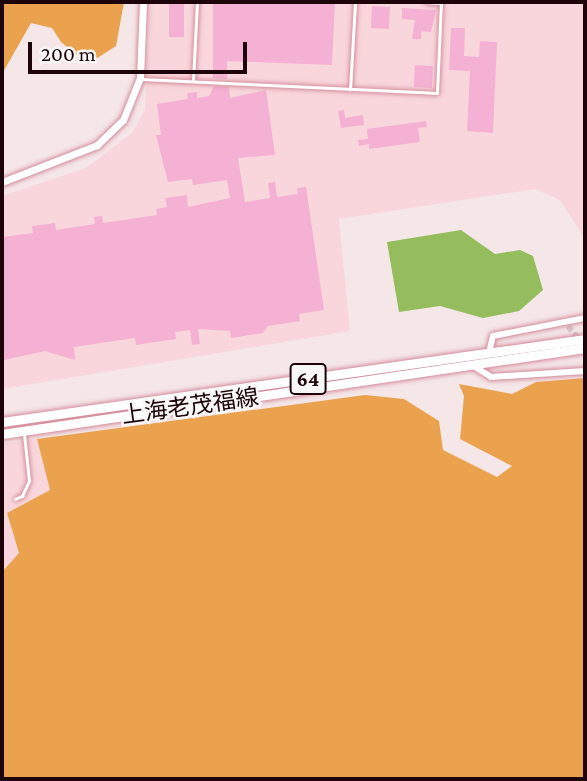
<!DOCTYPE html>
<html>
<head>
<meta charset="utf-8">
<style>
  body { margin:0 }
  #map { position:relative; width:587px; height:781px; overflow:hidden; background:#f5e6e8; font-family:"Crimson Pro","Noto Sans JP",serif }
  div>[style] { position:absolute }
  .built>* { inset:0; background:#f9d6dc }
  .forest>* { inset:0; background:#eaa24e }
  .water>* { inset:0; background:#95bc5d }
  .building>* { inset:0; background:#f4b1d3; transform-origin:0 0 }
  .minor-tunnel>* { height:6px; margin-top:-3px; transform-origin:0; background:repeating-linear-gradient(90deg,#d4c4c7 0 6px,transparent 0 9px) }
  .roads { filter:drop-shadow(0 0 2px #d48c9a) drop-shadow(0 0 2px #d48c9a) }
  .service>* { height:2.5px; margin:-1.25px; padding:0 1.25px; transform-origin:1.25px; border-radius:1.25px; background:#fff }
  .minor>* { height:6px; margin:-3px; padding:0 3px; transform-origin:3px; border-radius:3px; background:#fff }
  .tertiary>* { height:7px; margin:-3.5px; padding:0 3.5px; transform-origin:3.5px; border-radius:3.5px; background:#fff }
  .primary>* { height:9px; margin:-4.5px; padding:0 4.5px; transform-origin:4.5px; border-radius:4.5px; background:#fff }
  span { translate:-50% -50%; white-space:nowrap; text-align:center; line-height:1.15; -webkit-text-stroke:5px #f7f7f7; paint-order:stroke }
  .shield-label span { padding:2px 5px; background:#f7f7f7; border:2px solid; border-radius:5px; -webkit-text-stroke-width:0 }
  .shield-label { font-size:21px; color:#1c040a; font-weight:700 }
  .street-label { font-size:23px; color:#1c040a }
  .frame { position:absolute; inset:0; border:4px solid #1c040a; pointer-events:none }
  .scale { position:absolute; left:28px; top:42px; width:219px; height:32px; box-sizing:border-box; border:4px solid #1c040a; border-top:0; padding-left:9px; font-size:21px; line-height:24px; white-space:nowrap; color:#1c040a; -webkit-text-stroke:5px #f7f7f7; paint-order:stroke }
</style>
</head>
<body>
<div id="map">
  <div class="built">
    <i style="clip-path:polygon(150px 2px,585px 2px,585px 239px,560px 200px,535px 189px,339px 219px,350px 331px,2px 389px,2px 196px,86px 168px,132px 133px,145px 110px)"></i>
    <i style="clip-path:polygon(37px 439px,50px 490px,7px 513px,19px 553px,2px 572px,2px 444px)"></i>
  </div>
  <div class="forest">
    <i style="clip-path:polygon(2px 2px,124px 2px,116px 46px,88px 64px,61px 42px,52px 28px,31px 23px,2px 74px)"></i>
    <i style="clip-path:polygon(585px 378px,585px 779px,2px 779px,2px 572px,19px 553px,7px 513px,50px 490px,37px 439px,365px 395px,404px 399px,439px 421px,443px 450px,497px 477px,512px 466px,460px 439px,464px 396px,459px 384px,512px 394px,536px 382px)"></i>
  </div>
  <div class="water">
    <i style="clip-path:polygon(461px 230px,495px 254px,520px 250px,533px 256px,543px 290px,519px 311px,483px 318px,440px 306px,399px 312px,387px 242px)"></i>
  </div>
  <div class="building">
    <i style="left:169px;top:2px;width:15px;height:35px"></i>
    <i style="clip-path:polygon(213px 2px,335px 2px,332px 65px,227px 61px,227px 79px,213px 78px)"></i>
    <i style="left:372px;top:6px;width:18px;height:22px;rotate:3deg"></i>
    <i style="clip-path:polygon(402px 8px,436px 10px,431px 32px,421px 31px,421px 39px,412px 39px,415px 20px,402px 19px)"></i>
    <i style="clip-path:polygon(451px 28px,465px 28px,464px 56px,479px 57px,480px 41px,497px 42px,493px 133px,467px 131px,470px 71px,449px 70px)"></i>
    <i style="left:415px;top:65px;width:18px;height:22px;rotate:3deg"></i>
    <i style="clip-path:polygon(214px 86px,229px 87px,230px 98px,266px 90px,275px 155px,238px 158px,245px 202px,270px 198px,268px 183px,275px 182px,277px 197px,298px 194px,297px 188px,306px 187px,324px 310px,299px 314px,300px 321px,268px 326px,263px 333px,231px 338px,230px 331px,198px 329px,200px 344px,192px 345px,190px 330px,175px 332px,176px 339px,136px 345px,135px 338px,74px 347px,75px 360px,45px 351px,4px 360px,2px 237px,33px 233px,32px 226px,55px 223px,56px 230px,95px 224px,94px 217px,102px 216px,103px 223px,157px 215px,156px 209px,167px 207px,165px 198px,187px 195px,188px 207px,230px 198px,227px 180px,193px 185px,192px 179px,168px 182px,156px 135px,161px 135px,157px 104px,188px 99px,187px 93px,197px 92px,197px 98px,209px 96px)"></i>
    <i style="clip-path:polygon(344px 110px,345px 118px,363px 115px,364px 125px,341px 128px,338px 111px)"></i>
    <i style="clip-path:polygon(426px 121px,427px 127px,418px 128px,420px 142px,369px 149px,369px 144px,359px 146px,358px 140px,368px 139px,367px 129px)"></i>
  </div>
  <div class="minor-tunnel">
    <i style="left:568px;top:326px;width:19px;rotate:51deg"></i>
  </div>
  <div class="roads">
    <div class="service">
      <i style="left:426px;top:2px;width:15px;rotate:4deg"></i>
      <i style="left:143px;top:79px;width:294px;rotate:2.7deg"></i>
      <i style="left:437px;top:93px;width:91px;rotate:-87.5deg"></i>
      <i style="left:193px;top:81px;width:79px;rotate:-87.1deg"></i>
      <i style="left:350px;top:90px;width:88px;rotate:-86.7deg"></i>
      <i style="left:15px;top:499px;width:8px;rotate:-23deg"></i>
      <i style="left:22px;top:496px;width:17px;rotate:-65deg"></i>
      <i style="left:29px;top:481px;width:47px;rotate:-96.1deg"></i>
    </div>
    <div class="minor">
      <i style="left:489px;top:353px;width:17px;rotate:-77deg"></i>
      <i style="left:493px;top:336px;width:94px;rotate:-11.1deg"></i>
      <i style="left:472px;top:365px;width:22px;rotate:32deg"></i>
      <i style="left:491px;top:377px;width:94px;rotate:-3.7deg"></i>
    </div>
    <div class="tertiary">
      <i style="left:2px;top:182px;width:102px;rotate:-21.3deg"></i>
      <i style="left:97px;top:145px;width:36px;rotate:-44deg"></i>
      <i style="left:123px;top:120px;width:45px;rotate:-68deg"></i>
      <i style="left:140px;top:78px;width:76px;rotate:-87.7deg"></i>
    </div>
    <div class="primary">
      <i style="left:2px;top:422px;width:589px;rotate:-8.1deg"></i>
      <i style="left:2px;top:434px;width:589px;rotate:-8.39deg"></i>
    </div>
  </div>
  <div class="shield-label">
    <span style="left:308px;top:379px">64</span>
  </div>
  <div class="street-label">
    <span style="left:190px;top:406px;rotate:-8deg">上海老茂福線</span>
  </div>
  <div class="frame"></div>
  <div class="scale">200 m</div>
</div>
</body>
</html>
